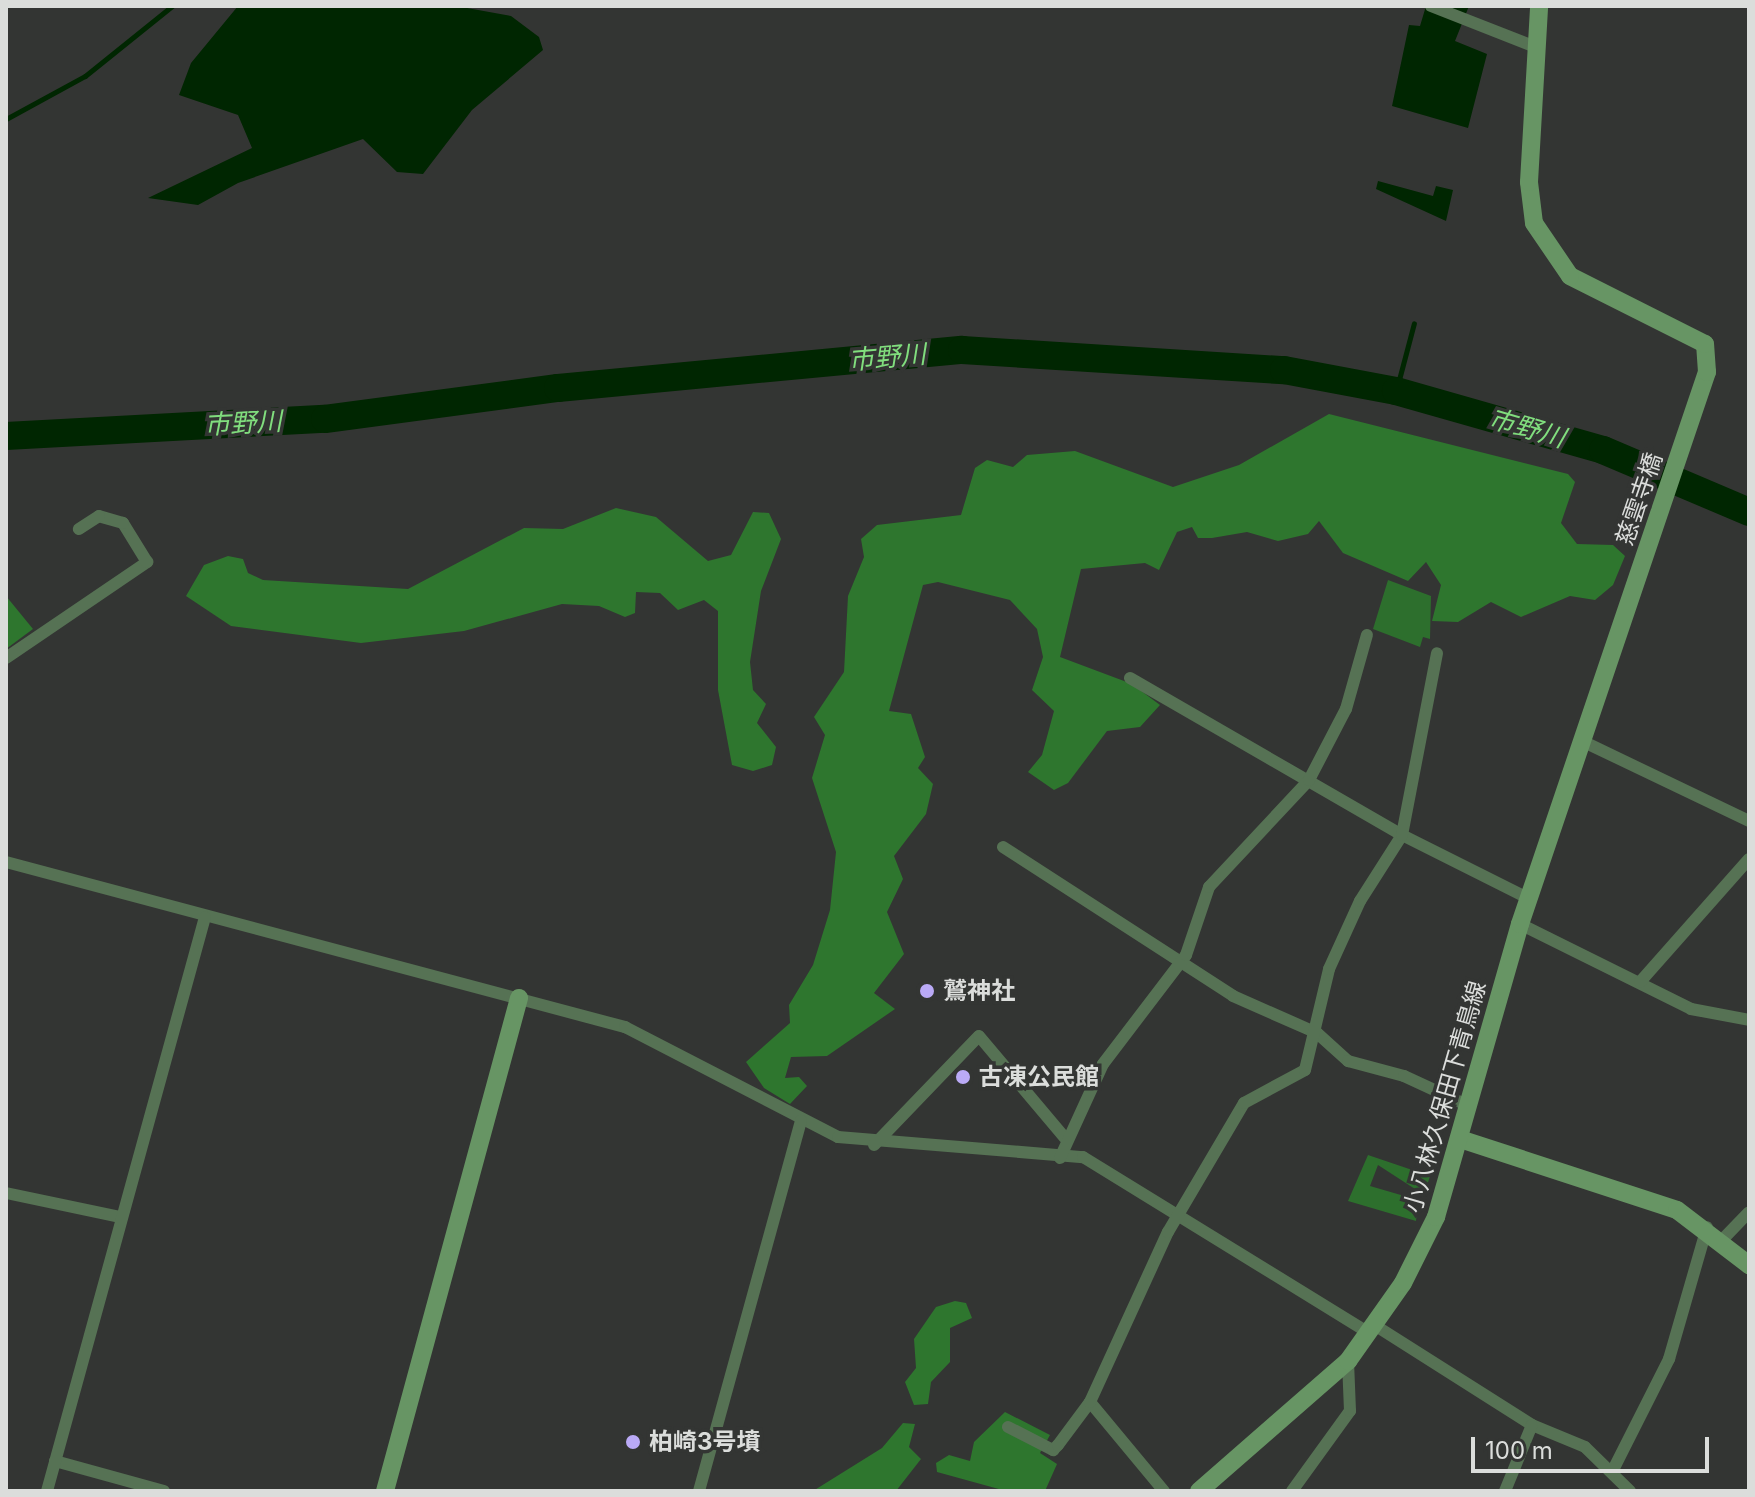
<!DOCTYPE html>
<html>
<head>
<meta charset="utf-8">
<style>
  body { margin:0 }
  #map { position:relative; width:1755px; height:1497px; overflow:hidden; background:#333533; font-family:Inter,"Noto Sans JP",sans-serif }
  div>[style] { position:absolute }
  .green>* { inset:0; background:#2d6f2d }
  .forest>* { inset:0; background:#2e762e }
  .water>* { inset:0; background:#002601 }
  .stream>* { height:5px; margin:-2.5px; padding:0 2.5px; transform-origin:2.5px; border-radius:2.5px; background:#002601 }
  .river>* { height:28px; margin:-14px; padding:0 14px; transform-origin:14px; border-radius:14px; background:#002601 }
  .street>* { height:12px; margin:-6px; padding:0 6px; transform-origin:6px; border-radius:6px; background:#567254 }
  .secondary>* { height:18px; margin:-9px; padding:0 9px; transform-origin:9px; border-radius:9px; background:#679564 }
  .dots>* { width:22px; height:22px; translate:-50% -50%; box-sizing:border-box; border:4px solid #333533; border-radius:50% }
  span { translate:-50% -50%; white-space:nowrap; text-align:center; line-height:1.15; -webkit-text-stroke:7px #333533; paint-order:stroke }
  .street-label { font-size:24px; color:#dbdddb }
  .poi-label { font-size:24px; color:#dbdddb; font-weight:700 }
  .left { translate:0 -50%; text-align:left }
  .water-label { font-size:26px; color:#81de7e; font-style:italic }
  .frame { position:absolute; inset:0; border:8px solid #dbdddb; pointer-events:none }
  .scale { position:absolute; left:1471px; top:1437px; width:238px; height:36px; box-sizing:border-box; border:4px solid #dbdddb; border-top:0; padding-left:10px; font-size:24px; line-height:28px; white-space:nowrap; color:#dbdddb; -webkit-text-stroke:6px #333533; paint-order:stroke }
</style>
</head>
<body>
<div id="map">
  <div class="green">
    <i style="clip-path:polygon(1388px 580px,1431px 596px,1430px 639px,1423px 637px,1420px 647px,1373px 629px)"></i>
    <i style="clip-path:polygon(1368px 1155px,1430px 1176px,1426px 1189px,1415px 1189px,1378px 1165px,1370px 1186px,1418px 1200px,1416px 1221px,1348px 1201px)"></i>
  </div>
  <div class="forest">
    <i style="clip-path:polygon(1329px 414px,1568px 474px,1575px 482px,1561px 523px,1577px 544px,1613px 545px,1625px 556px,1613px 585px,1595px 600px,1570px 596px,1521px 617px,1491px 602px,1458px 622px,1432px 621px,1441px 585px,1426px 562px,1408px 581px,1343px 553px,1319px 521px,1308px 534px,1278px 541px,1247px 532px,1212px 538px,1198px 538px,1192px 527px,1177px 532px,1159px 570px,1145px 563px,1081px 569px,1060px 657px,1132px 684px,1160px 705px,1140px 727px,1107px 731px,1068px 783px,1054px 790px,1028px 772px,1042px 755px,1054px 711px,1032px 690px,1043px 657px,1037px 629px,1010px 600px,938px 582px,923px 585px,889px 711px,911px 714px,925px 757px,918px 768px,933px 784px,926px 814px,894px 856px,903px 879px,887px 912px,904px 954px,874px 993px,895px 1009px,827px 1056px,791px 1057px,785px 1078px,799px 1077px,807px 1086px,790px 1104px,764px 1088px,746px 1062px,790px 1023px,789px 1005px,813px 965px,830px 910px,836px 852px,812px 778px,825px 735px,814px 717px,844px 672px,848px 596px,864px 557px,861px 539px,877px 525px,961px 515px,975px 468px,987px 460px,1013px 467px,1027px 455px,1075px 451px,1173px 487px,1239px 465px)"></i>
    <i style="clip-path:polygon(616px 508px,656px 517px,708px 561px,731px 555px,753px 512px,769px 513px,781px 539px,761px 591px,750px 662px,753px 690px,766px 704px,757px 723px,776px 747px,772px 765px,753px 771px,732px 765px,718px 690px,718px 611px,704px 600px,678px 610px,660px 593px,636px 592px,635px 613px,625px 617px,599px 606px,562px 604px,464px 631px,361px 643px,231px 626px,186px 596px,204px 565px,228px 556px,243px 559px,248px 573px,263px 580px,408px 589px,524px 528px,563px 529px)"></i>
    <i style="clip-path:polygon(6px 596px,33px 629px,6px 649px)"></i>
    <i style="clip-path:polygon(955px 1301px,966px 1303px,972px 1318px,950px 1328px,950px 1362px,931px 1382px,928px 1404px,914px 1405px,905px 1382px,916px 1368px,914px 1339px,936px 1307px)"></i>
    <i style="clip-path:polygon(1005px 1412px,1050px 1435px,1040px 1453px,1057px 1464px,1045px 1491px,1006px 1491px,937px 1472px,936px 1463px,949px 1455px,970px 1461px,974px 1442px)"></i>
    <i style="clip-path:polygon(903px 1423px,915px 1424px,909px 1447px,921px 1459px,896px 1491px,813px 1491px,882px 1448px)"></i>
  </div>
  <div class="water">
    <i style="clip-path:polygon(238px 6px,456px 6px,511px 16px,539px 37px,543px 50px,472px 110px,423px 174px,397px 172px,363px 139px,238px 183px,198px 205px,148px 198px,252px 148px,238px 115px,179px 95px,191px 63px)"></i>
    <i style="clip-path:polygon(1426px 6px,1469px 6px,1455px 41px,1487px 54px,1468px 128px,1392px 106px,1409px 25px,1420px 26px)"></i>
    <i style="clip-path:polygon(1378px 181px,1433px 196px,1436px 186px,1453px 190px,1446px 221px,1376px 189px)"></i>
  </div>
  <div class="stream">
    <i style="left:6px;top:119px;width:90px;rotate:-28.6deg"></i>
    <i style="left:85px;top:76px;width:112px;rotate:-38.8deg"></i>
    <i style="left:1396px;top:391px;width:70px;rotate:-75.2deg"></i>
  </div>
  <div class="river">
    <i style="left:6px;top:436px;width:319px;rotate:-3.1deg"></i>
    <i style="left:325px;top:419px;width:235px;rotate:-7.6deg"></i>
    <i style="left:558px;top:388px;width:406px;rotate:-5.4deg"></i>
    <i style="left:962px;top:350px;width:323px;rotate:3.6deg"></i>
    <i style="left:1284px;top:370px;width:114px;rotate:10.6deg"></i>
    <i style="left:1396px;top:391px;width:215px;rotate:15.9deg"></i>
    <i style="left:1603px;top:450px;width:159px;rotate:23deg"></i>
  </div>
  <div class="street">
    <i style="left:1431px;top:6px;width:115px;rotate:21.4deg"></i>
    <i style="left:6px;top:658px;width:171px;rotate:-34.2deg"></i>
    <i style="left:147px;top:562px;width:46px;rotate:-121.6deg"></i>
    <i style="left:123px;top:523px;width:25px;rotate:-164deg"></i>
    <i style="left:99px;top:516px;width:24px;rotate:147deg"></i>
    <i style="left:1130px;top:678px;width:314px;rotate:30deg"></i>
    <i style="left:1402px;top:835px;width:141px;rotate:26.6deg"></i>
    <i style="left:1582px;top:741px;width:185px;rotate:25.6deg"></i>
    <i style="left:1003px;top:847px;width:274px;rotate:32.9deg"></i>
    <i style="left:1233px;top:996px;width:92px;rotate:23.8deg"></i>
    <i style="left:1317px;top:1033px;width:42px;rotate:42.1deg"></i>
    <i style="left:1348px;top:1061px;width:58px;rotate:15deg"></i>
    <i style="left:1404px;top:1076px;width:72px;rotate:24.8deg"></i>
    <i style="left:6px;top:862px;width:641px;rotate:14.93deg"></i>
    <i style="left:625px;top:1027px;width:240px;rotate:27.3deg"></i>
    <i style="left:838px;top:1137px;width:246px;rotate:4.7deg"></i>
    <i style="left:1083px;top:1157px;width:336px;rotate:31.6deg"></i>
    <i style="left:1520px;top:924px;width:191px;rotate:26.4deg"></i>
    <i style="left:1691px;top:1009px;width:59px;rotate:10.7deg"></i>
    <i style="left:1640px;top:982px;width:164px;rotate:-48.5deg"></i>
    <i style="left:874px;top:1145px;width:151px;rotate:-46.1deg"></i>
    <i style="left:979px;top:1036px;width:133px;rotate:49.9deg"></i>
    <i style="left:1060px;top:1158px;width:103px;rotate:-65.4deg"></i>
    <i style="left:1103px;top:1064px;width:137px;rotate:-52.7deg"></i>
    <i style="left:1186px;top:955px;width:72px;rotate:-71.3deg"></i>
    <i style="left:1209px;top:887px;width:146px;rotate:-46.9deg"></i>
    <i style="left:1309px;top:780px;width:80px;rotate:-62.5deg"></i>
    <i style="left:1346px;top:709px;width:77px;rotate:-74.2deg"></i>
    <i style="left:6px;top:1193px;width:116px;rotate:11.9deg"></i>
    <i style="left:1723px;top:1239px;width:37px;rotate:-46deg"></i>
    <i style="left:1376px;top:1326px;width:185px;rotate:32.4deg"></i>
    <i style="left:1532px;top:1425px;width:57px;rotate:22.5deg"></i>
    <i style="left:1585px;top:1447px;width:63px;rotate:44.4deg"></i>
    <i style="left:1090px;top:1402px;width:116px;rotate:50.3deg"></i>
    <i style="left:1008px;top:1427px;width:51px;rotate:27.1deg"></i>
    <i style="left:1053px;top:1450px;width:7px;rotate:-45deg"></i>
    <i style="left:1058px;top:1445px;width:54px;rotate:-53.3deg"></i>
    <i style="left:1090px;top:1402px;width:187px;rotate:-65.4deg"></i>
    <i style="left:1168px;top:1232px;width:150px;rotate:-59.5deg"></i>
    <i style="left:1244px;top:1103px;width:69px;rotate:-28.4deg"></i>
    <i style="left:1305px;top:1070px;width:104px;rotate:-76.6deg"></i>
    <i style="left:1329px;top:969px;width:75px;rotate:-65.5deg"></i>
    <i style="left:1360px;top:901px;width:78px;rotate:-57.5deg"></i>
    <i style="left:1402px;top:835px;width:185px;rotate:-79.1deg"></i>
    <i style="left:55px;top:1461px;width:113px;rotate:15.4deg"></i>
    <i style="left:1612px;top:1472px;width:127px;rotate:-63.2deg"></i>
    <i style="left:1669px;top:1359px;width:137px;rotate:-73.9deg"></i>
    <i style="left:47px;top:1491px;width:595px;rotate:-74.61deg"></i>
    <i style="left:699px;top:1491px;width:384px;rotate:-74.6deg"></i>
    <i style="left:1292px;top:1491px;width:99px;rotate:-54.1deg"></i>
    <i style="left:1350px;top:1411px;width:50px;rotate:-92.3deg"></i>
    <i style="left:1505px;top:1491px;width:71px;rotate:-67.8deg"></i>
  </div>
  <div class="secondary">
    <i style="left:1460px;top:1139px;width:228px;rotate:18.1deg"></i>
    <i style="left:1677px;top:1210px;width:91px;rotate:37.4deg"></i>
    <i style="left:385px;top:1491px;width:511px;rotate:-74.79deg"></i>
    <i style="left:1199px;top:1491px;width:198px;rotate:-41.1deg"></i>
    <i style="left:1348px;top:1361px;width:95px;rotate:-54.8deg"></i>
    <i style="left:1403px;top:1283px;width:74px;rotate:-63.4deg"></i>
    <i style="left:1436px;top:1217px;width:305px;rotate:-74deg"></i>
    <i style="left:1520px;top:924px;width:583px;rotate:-71.29deg"></i>
    <i style="left:1707px;top:372px;width:28px;rotate:-94deg"></i>
    <i style="left:1705px;top:344px;width:151px;rotate:-153.3deg"></i>
    <i style="left:1570px;top:276px;width:64px;rotate:-124.2deg"></i>
    <i style="left:1534px;top:223px;width:41px;rotate:-97deg"></i>
    <i style="left:1529px;top:182px;width:176px;rotate:-86.7deg"></i>
  </div>
  <div class="dots">
    <i style="left:927px;top:991px;background:#baaaf6"></i>
    <i style="left:963px;top:1077px;background:#baaaf6"></i>
    <i style="left:633px;top:1442px;background:#baaaf6"></i>
  </div>
  <div class="street-label">
    <span style="left:1639px;top:499px;rotate:-71deg">慈雲寺橋</span>
    <span style="left:1445px;top:1097px;rotate:-74deg">小八林久保田下青鳥線</span>
  </div>
  <div class="poi-label">
    <span class="left" style="left:943px;top:991px">鷲神社</span>
    <span class="left" style="left:979px;top:1077px">古凍公民館</span>
    <span class="left" style="left:649px;top:1442px">柏崎3号墳</span>
  </div>
  <div class="water-label">
    <span style="left:887px;top:357px;rotate:-5deg">市野川</span>
    <span style="left:243px;top:423px;rotate:-3deg">市野川</span>
    <span style="left:1527px;top:428px;rotate:16deg">市野川</span>
  </div>
  <div class="frame"></div>
  <div class="scale">100 m</div>
</div>
</body>
</html>
